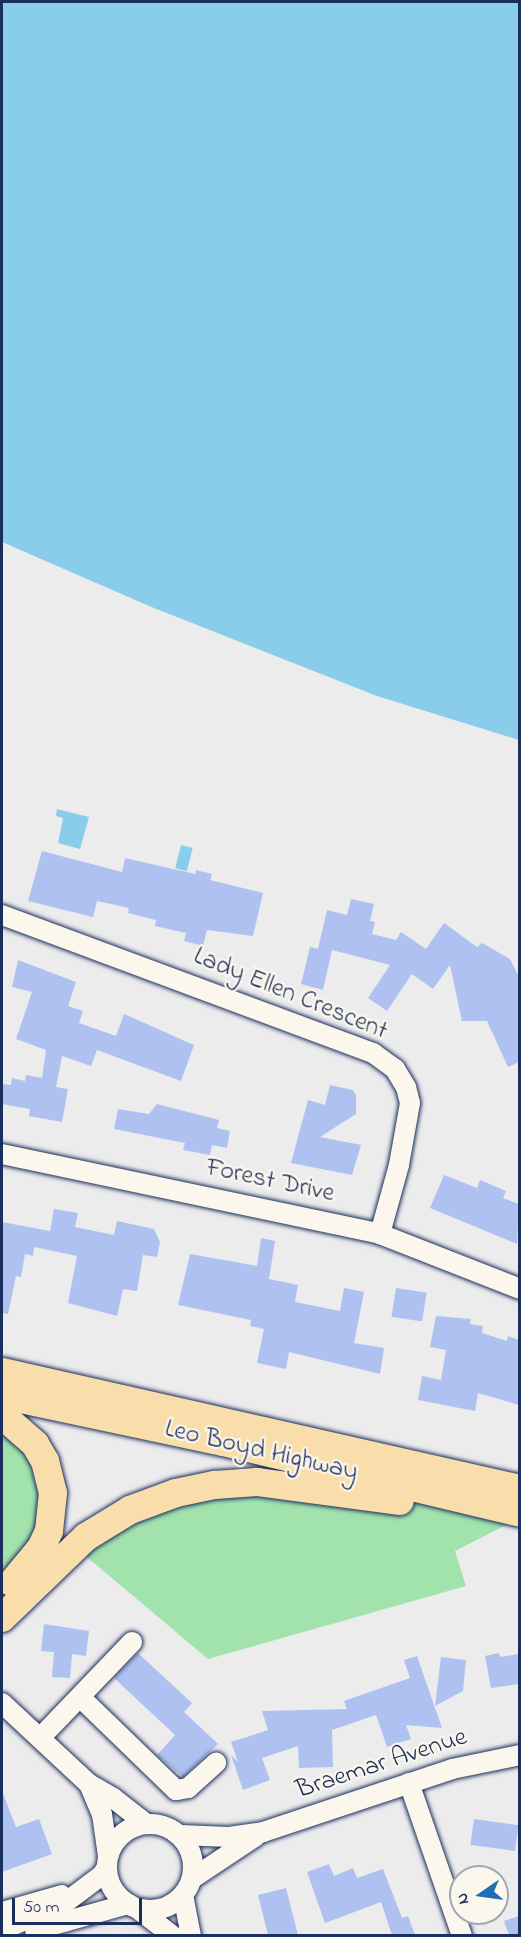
<!DOCTYPE html>
<html>
<head>
<meta charset="utf-8">
<style>
  body { margin:0 }
  #map { position:relative; width:521px; height:1937px; overflow:hidden; background:#ececed; font-family:"Indie Flower",sans-serif }
  div>[style] { position:absolute }
  .green>* { inset:0; background:#a2e3ad }
  .water>* { inset:0; background:#89cdeb; transform-origin:0 0 }
  .building>* { inset:0; background:#aec1f0; transform-origin:0 0 }
  .roads { filter:drop-shadow(0 0 2px #1b2f5e) drop-shadow(0 0 2px #1b2f5e) }
  .minor>* { height:20px; margin:-10px; padding:0 10px; transform-origin:10px; border-radius:10px; background:#fbf7ec }
  .minor>.ring { margin:-10px; padding:0; box-sizing:content-box; background:none; border:20px solid #fbf7ec; border-radius:50% }
  .highway>* { height:28px; margin:-14px; padding:0 14px; transform-origin:14px; border-radius:14px; background:#f9deab }
  span { translate:-50% -50%; white-space:nowrap; text-align:center; line-height:1.15; -webkit-text-stroke:4.5px #fbf7ec; paint-order:stroke }
  .street-label { font-size:26px; color:#1b2f5e }
  .frame { position:absolute; inset:0; border:3px solid #1b2f5e; pointer-events:none }
  .north { position:absolute; left:449px; top:1865px; width:60px; height:60px; box-sizing:border-box; background:#fbf7ec; border:2px solid #a1a7b3; border-radius:50%; rotate:257deg; font-size:16px; font-weight:700; line-height:24px; text-align:center; color:#1b2f5e }
  .north::after { content:''; display:block; margin:auto; width:21px; height:27px; background:#1f6fb2; clip-path:polygon(50% 0,100% 100%,50% 72%,0 100%) }
  .scale { position:absolute; left:12px; top:1898px; width:130px; height:27px; box-sizing:border-box; border:3px solid #1b2f5e; border-top:0; padding-left:8px; font-size:18px; line-height:21px; white-space:nowrap; color:#1b2f5e; -webkit-text-stroke:4px #fbf7ec; paint-order:stroke }
</style>
</head>
<body>
<div id="map">
  <div class="green">
    <i style="clip-path:polygon(2px 1423px,25px 1435px,51px 1520px,2px 1584px)"></i>
    <i style="clip-path:polygon(314px 1482px,512px 1522px,455px 1551px,466px 1586px,208px 1659px,75px 1547px,115px 1517px)"></i>
  </div>
  <div class="water">
    <i style="clip-path:polygon(2px 2px,519px 2px,519px 740px,377px 696px,149px 606px,2px 542px)"></i>
    <i style="clip-path:polygon(57px 809px,89px 817px,80px 849px,58px 843px,63px 818px,56px 816px)"></i>
    <i style="left:181px;top:845px;width:12px;height:24px;rotate:14deg"></i>
  </div>
  <div class="building">
    <i style="clip-path:polygon(42px 851px,122px 872px,125px 858px,195px 874px,196px 870px,212px 874px,210px 880px,263px 893px,253px 936px,207px 930px,203px 946px,184px 941px,186px 933px,155px 926px,156px 920px,128px 913px,129px 908px,97px 901px,93px 917px,28px 901px)"></i>
    <i style="clip-path:polygon(351px 899px,374px 904px,370px 921px,375px 922px,372px 934px,396px 940px,401px 932px,426px 949px,444px 923px,477px 947px,482px 943px,510px 959px,519px 977px,519px 1062px,508px 1067px,487px 1021px,462px 1021px,450px 965px,433px 989px,412px 974px,387px 1011px,368px 998px,390px 965px,332px 950px,323px 990px,301px 984px,310px 947px,318px 949px,327px 910px,347px 915px)"></i>
    <i style="clip-path:polygon(18px 960px,76px 982px,68px 1006px,83px 1011px,79px 1023px,116px 1036px,124px 1014px,194px 1045px,181px 1081px,97px 1050px,91px 1066px,62px 1056px,56px 1087px,68px 1089px,62px 1122px,29px 1116px,30px 1109px,2px 1104px,2px 1084px,11px 1085px,12px 1078px,25px 1081px,26px 1075px,42px 1078px,46px 1050px,16px 1039px,32px 992px,12px 987px)"></i>
    <i style="clip-path:polygon(330px 1085px,353px 1090px,356px 1095px,356px 1114px,320px 1137px,361px 1145px,352px 1175px,291px 1163px,308px 1100px,325px 1105px)"></i>
    <i style="clip-path:polygon(157px 1104px,219px 1120px,217px 1128px,230px 1131px,227px 1148px,212px 1145px,210px 1155px,183px 1150px,185px 1143px,114px 1129px,118px 1109px,149px 1114px)"></i>
    <i style="clip-path:polygon(444px 1175px,477px 1188px,480px 1180px,506px 1191px,503px 1198px,519px 1204px,517px 1244px,430px 1208px)"></i>
    <i style="clip-path:polygon(54px 1209px,78px 1213px,75px 1227px,114px 1235px,117px 1221px,154px 1229px,160px 1242px,157px 1257px,143px 1255px,137px 1291px,123px 1289px,117px 1316px,68px 1303px,77px 1256px,34px 1247px,33px 1256px,25px 1254px,21px 1277px,16px 1276px,8px 1314px,2px 1313px,2px 1222px,50px 1231px)"></i>
    <i style="clip-path:polygon(261px 1238px,275px 1241px,269px 1279px,298px 1285px,295px 1302px,340px 1311px,344px 1288px,364px 1292px,354px 1343px,384px 1348px,380px 1374px,289px 1352px,286px 1369px,257px 1363px,264px 1329px,250px 1326px,251px 1320px,178px 1305px,190px 1254px,257px 1266px)"></i>
    <i style="left:396px;top:1288px;width:31px;height:29px;rotate:9deg"></i>
    <i style="clip-path:polygon(436px 1316px,471px 1319px,470px 1324px,483px 1326px,482px 1333px,507px 1341px,508px 1336px,519px 1340px,519px 1405px,478px 1393px,475px 1411px,418px 1400px,422px 1376px,441px 1380px,446px 1350px,430px 1347px)"></i>
    <i style="clip-path:polygon(44px 1624px,89px 1631px,86px 1656px,72px 1654px,70px 1678px,52px 1677px,54px 1652px,41px 1651px)"></i>
    <i style="clip-path:polygon(138px 1653px,192px 1703px,184px 1712px,218px 1744px,183px 1777px,157px 1755px,175px 1735px,114px 1678px)"></i>
    <i style="clip-path:polygon(499px 1653px,500px 1657px,519px 1654px,519px 1684px,491px 1688px,485px 1656px)"></i>
    <i style="clip-path:polygon(417px 1656px,442px 1728px,406px 1725px,411px 1739px,387px 1747px,376px 1715px,332px 1730px,333px 1767px,299px 1768px,298px 1746px,262px 1758px,270px 1780px,243px 1790px,231px 1755px,238px 1762px,231px 1742px,268px 1730px,262px 1711px,347px 1709px,344px 1701px,410px 1678px,404px 1660px)"></i>
    <i style="clip-path:polygon(441px 1657px,466px 1660px,463px 1691px,435px 1706px)"></i>
    <i style="clip-path:polygon(2px 1791px,16px 1827px,39px 1819px,52px 1854px,2px 1872px)"></i>
    <i style="left:474px;top:1819px;width:45px;height:26px;rotate:8deg"></i>
    <i style="clip-path:polygon(329px 1864px,334px 1876px,353px 1868px,357px 1878px,383px 1869px,402px 1918px,408px 1916px,415px 1935px,392px 1935px,381px 1902px,325px 1923px,307px 1872px)"></i>
    <i style="clip-path:polygon(286px 1888px,298px 1935px,268px 1935px,258px 1895px)"></i>
    <i style="clip-path:polygon(519px 1916px,519px 1935px,509px 1935px,504px 1921px)"></i>
  </div>
  <div class="roads">
    <div class="minor">
      <i style="left:2px;top:915px;width:396px;rotate:20.4deg"></i>
      <i style="left:373px;top:1053px;width:27px;rotate:36deg"></i>
      <i style="left:395px;top:1069px;width:21px;rotate:59deg"></i>
      <i style="left:406px;top:1087px;width:16px;rotate:76deg"></i>
      <i style="left:410px;top:1103px;width:63px;rotate:100.1deg"></i>
      <i style="left:399px;top:1165px;width:72px;rotate:105.4deg"></i>
      <i style="left:2px;top:1154px;width:386px;rotate:11.9deg"></i>
      <i style="left:380px;top:1234px;width:150px;rotate:21.4deg"></i>
      <i style="left:80px;top:1697px;width:134px;rotate:44.1deg"></i>
      <i style="left:176px;top:1790px;width:12px;rotate:-9deg"></i>
      <i style="left:188px;top:1788px;width:38px;rotate:-42deg"></i>
      <i style="left:2px;top:1703px;width:119px;rotate:43deg"></i>
      <i style="left:89px;top:1784px;width:28px;rotate:30deg"></i>
      <i style="left:113px;top:1798px;width:41px;rotate:38deg"></i>
      <i style="left:40px;top:1738px;width:133px;rotate:-46.2deg"></i>
      <i style="left:409px;top:1783px;width:162px;rotate:70.9deg"></i>
      <i style="left:89px;top:1784px;width:33px;rotate:67deg"></i>
      <i style="left:102px;top:1814px;width:42px;rotate:81.9deg"></i>
      <i class="ring" style="left:107px;top:1824px;width:66px;height:66px"></i>
      <i style="left:181px;top:1835px;width:48px;rotate:2.4deg"></i>
      <i style="left:229px;top:1837px;width:34px;rotate:-8deg"></i>
      <i style="left:263px;top:1832px;width:199px;rotate:-18.4deg"></i>
      <i style="left:452px;top:1769px;width:69px;rotate:-11.6deg"></i>
      <i style="left:193px;top:1878px;width:76px;rotate:-33.7deg"></i>
      <i style="left:183px;top:1895px;width:42px;rotate:79deg"></i>
      <i style="left:138px;top:1909px;width:44px;rotate:37.6deg"></i>
      <i style="left:2px;top:1912px;width:62px;rotate:-15.8deg"></i>
      <i style="left:2px;top:1930px;width:70px;rotate:-23.6deg"></i>
      <i style="left:66px;top:1902px;width:45px;rotate:-36.9deg"></i>
      <i style="left:102px;top:1875px;width:9px;rotate:-58deg"></i>
      <i style="left:35px;top:1930px;width:97px;rotate:-15.6deg"></i>
    </div>
    <div class="highway">
      <i style="left:2px;top:1372px;width:531px;rotate:12.73deg"></i>
      <i style="left:2px;top:1395px;width:226px;rotate:12deg"></i>
      <i style="left:223px;top:1442px;width:305px;rotate:13.4deg"></i>
      <i style="left:2px;top:1415px;width:44px;rotate:41.3deg"></i>
      <i style="left:35px;top:1444px;width:20px;rotate:60deg"></i>
      <i style="left:45px;top:1461px;width:33px;rotate:76deg"></i>
      <i style="left:53px;top:1493px;width:38px;rotate:96deg"></i>
      <i style="left:49px;top:1531px;width:19px;rotate:115deg"></i>
      <i style="left:41px;top:1548px;width:45px;rotate:129.6deg"></i>
      <i style="left:2px;top:1618px;width:117px;rotate:-44deg"></i>
      <i style="left:86px;top:1537px;width:52px;rotate:-31.5deg"></i>
      <i style="left:130px;top:1510px;width:49px;rotate:-20.3deg"></i>
      <i style="left:176px;top:1493px;width:40px;rotate:-12deg"></i>
      <i style="left:215px;top:1485px;width:42px;rotate:-4.1deg"></i>
      <i style="left:257px;top:1482px;width:144px;rotate:7.6deg"></i>
    </div>
  </div>
  <div class="street-label">
    <span style="left:290px;top:995px;rotate:22deg">Lady Ellen Crescent</span>
    <span style="left:270px;top:1182px;rotate:12deg">Forest Drive</span>
    <span style="left:261px;top:1452px;rotate:13deg">Leo Boyd Highway</span>
    <span style="left:382px;top:1765px;rotate:-18deg">Braemar Avenue</span>
  </div>
  <div class="frame"></div>
  <div class="north">N</div>
  <div class="scale">50 m</div>
</div>
</body>
</html>
